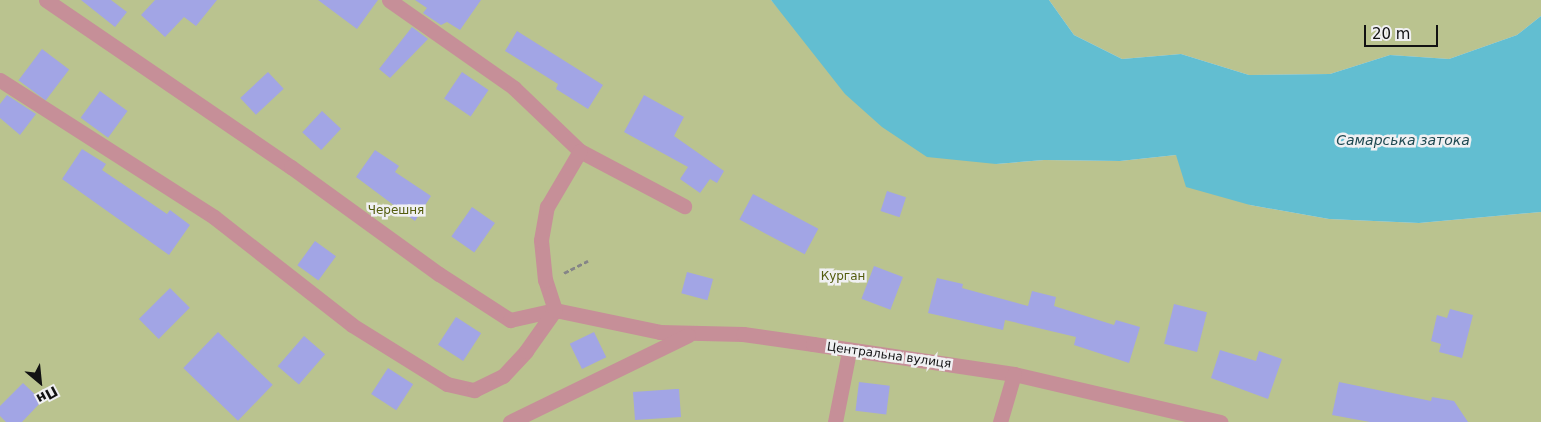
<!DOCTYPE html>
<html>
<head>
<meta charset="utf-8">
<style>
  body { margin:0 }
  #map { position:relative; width:1541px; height:422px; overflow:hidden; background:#e3e3e5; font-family:"DejaVu Sans",sans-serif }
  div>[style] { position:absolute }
  .green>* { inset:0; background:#bac38f }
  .water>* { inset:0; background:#62bed1 }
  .building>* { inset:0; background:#a2a5e5; transform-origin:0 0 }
  .path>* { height:3px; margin-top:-1.5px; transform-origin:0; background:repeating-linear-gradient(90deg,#858587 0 5px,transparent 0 7.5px) }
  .minor>* { height:15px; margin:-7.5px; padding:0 7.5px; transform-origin:7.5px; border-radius:7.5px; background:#c68f98 }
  span { translate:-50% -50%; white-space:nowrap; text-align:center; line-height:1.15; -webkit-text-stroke:5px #f0f0f2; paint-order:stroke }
  .park-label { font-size:12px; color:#535c0e }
  .street-label { font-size:12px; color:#121213 }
  .water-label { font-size:14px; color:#1f4951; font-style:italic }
  .north { position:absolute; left:15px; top:357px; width:50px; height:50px; -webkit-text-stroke:4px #f0f0f2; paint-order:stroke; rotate:152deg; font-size:14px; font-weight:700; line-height:20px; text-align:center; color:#121213 }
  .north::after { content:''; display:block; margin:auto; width:18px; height:22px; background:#121213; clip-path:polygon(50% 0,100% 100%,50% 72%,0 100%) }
  .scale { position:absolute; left:1364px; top:25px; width:74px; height:22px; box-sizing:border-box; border:2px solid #121213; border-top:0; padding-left:6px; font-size:15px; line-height:18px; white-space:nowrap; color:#121213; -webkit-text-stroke:4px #f0f0f2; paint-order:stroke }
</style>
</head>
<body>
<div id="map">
  <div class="green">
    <i style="clip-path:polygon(0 0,771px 0,793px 25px,996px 164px,1044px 160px,1120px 161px,1176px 155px,1250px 205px,1329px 219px,1419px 223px,1541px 212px,1541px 422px,0 422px)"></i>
    <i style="clip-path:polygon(1049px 0,1541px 0,1541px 16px,1517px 35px,1449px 59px,1390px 55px,1330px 74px,1249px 75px,1181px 54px,1122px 59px,1074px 35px)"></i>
  </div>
  <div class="water">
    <i style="clip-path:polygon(771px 0,1049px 0,1074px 35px,1122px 59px,1181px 54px,1249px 75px,1330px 74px,1390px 55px,1449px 59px,1517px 35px,1541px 16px,1541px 212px,1419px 223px,1329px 219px,1250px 205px,1186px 187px,1176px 155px,1120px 161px,1044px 160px,996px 164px,927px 157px,882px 127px,845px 94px)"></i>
  </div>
  <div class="building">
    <i style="clip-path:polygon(81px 0,111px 0,127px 12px,115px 27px)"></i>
    <i style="clip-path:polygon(155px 0,217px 0,196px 26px,184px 17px,165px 37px,141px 15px)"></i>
    <i style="clip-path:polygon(318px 0,378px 0,357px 29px)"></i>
    <i style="clip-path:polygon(415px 0,481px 0,460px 30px,447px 22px,441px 25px,423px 13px,427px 8px)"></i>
    <i style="clip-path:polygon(412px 27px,428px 39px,390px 78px,379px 69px)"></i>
    <i style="clip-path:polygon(517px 31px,603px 85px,588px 109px,556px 89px,558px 84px,505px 51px)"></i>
    <i style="left:42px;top:49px;width:34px;height:39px;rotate:37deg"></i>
    <i style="left:268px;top:72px;width:23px;height:38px;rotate:47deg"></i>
    <i style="left:462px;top:72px;width:32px;height:32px;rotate:34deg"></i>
    <i style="left:100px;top:91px;width:34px;height:33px;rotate:36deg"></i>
    <i style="clip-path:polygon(7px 95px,36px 114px,20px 135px,0 118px,0 104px)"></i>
    <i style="clip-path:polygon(644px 95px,684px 117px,674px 136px,724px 171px,717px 183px,710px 179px,700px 193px,680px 179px,688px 167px,624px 132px)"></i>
    <i style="left:322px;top:111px;width:26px;height:29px;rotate:43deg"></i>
    <i style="clip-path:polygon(82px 149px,106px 164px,102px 170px,167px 214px,170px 210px,190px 225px,169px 255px,62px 179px)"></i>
    <i style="clip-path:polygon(375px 150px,399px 166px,395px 172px,431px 196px,415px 221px,356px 177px)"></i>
    <i style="left:887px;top:191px;width:20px;height:21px;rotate:18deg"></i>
    <i style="left:753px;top:194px;width:74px;height:29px;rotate:28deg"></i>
    <i style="left:472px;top:207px;width:28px;height:36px;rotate:35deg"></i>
    <i style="left:315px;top:241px;width:26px;height:30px;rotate:36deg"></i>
    <i style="left:874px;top:266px;width:31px;height:35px;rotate:21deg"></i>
    <i style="left:687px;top:272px;width:27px;height:22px;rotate:15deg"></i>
    <i style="clip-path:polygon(937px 278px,963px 284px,962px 288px,1028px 306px,1032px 291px,1056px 297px,1054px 306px,1114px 325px,1116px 320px,1140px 327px,1129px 363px,1074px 345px,1076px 337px,1005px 320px,1003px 330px,928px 313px)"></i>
    <i style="left:170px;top:288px;width:28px;height:44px;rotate:45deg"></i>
    <i style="left:1174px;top:304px;width:34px;height:41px;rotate:14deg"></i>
    <i style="clip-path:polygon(1450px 309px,1473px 315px,1462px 358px,1439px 352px,1441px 344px,1431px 341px,1437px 315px,1447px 318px)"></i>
    <i style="left:456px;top:317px;width:30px;height:33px;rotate:33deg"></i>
    <i style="left:218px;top:332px;width:76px;height:50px;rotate:44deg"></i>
    <i style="left:594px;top:332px;width:28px;height:27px;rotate:64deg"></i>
    <i style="left:304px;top:336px;width:28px;height:40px;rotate:41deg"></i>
    <i style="clip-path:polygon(1220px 350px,1256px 361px,1259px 351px,1282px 359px,1268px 399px,1211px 378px)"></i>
    <i style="left:388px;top:368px;width:30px;height:31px;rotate:33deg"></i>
    <i style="left:859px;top:382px;width:31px;height:29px;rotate:7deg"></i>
    <i style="clip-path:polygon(1339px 382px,1431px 401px,1432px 397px,1454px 401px,1468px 422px,1370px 422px,1332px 415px)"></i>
    <i style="clip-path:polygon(23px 383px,42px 401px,22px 422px,6px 422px,0 416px,0 406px)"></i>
    <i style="clip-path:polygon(676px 389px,679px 389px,681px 417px,635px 420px,633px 392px)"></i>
  </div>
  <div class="path">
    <i style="left:564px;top:273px;width:27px;rotate:-27deg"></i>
  </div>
  <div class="minor">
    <i style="left:46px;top:0;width:297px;rotate:34.3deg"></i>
    <i style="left:291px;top:167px;width:183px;rotate:35.9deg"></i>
    <i style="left:439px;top:274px;width:85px;rotate:32.9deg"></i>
    <i style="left:510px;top:320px;width:46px;rotate:-12.5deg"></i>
    <i style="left:555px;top:310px;width:107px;rotate:11.8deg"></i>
    <i style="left:660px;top:332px;width:83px;rotate:1.4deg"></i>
    <i style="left:743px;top:334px;width:71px;rotate:8.1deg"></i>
    <i style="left:813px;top:344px;width:203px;rotate:8.5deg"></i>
    <i style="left:1014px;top:374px;width:212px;rotate:13.1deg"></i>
    <i style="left:389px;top:0;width:153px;rotate:35.1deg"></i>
    <i style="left:514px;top:88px;width:91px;rotate:43.7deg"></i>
    <i style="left:580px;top:151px;width:118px;rotate:27.9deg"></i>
    <i style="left:0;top:80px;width:254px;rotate:32.6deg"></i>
    <i style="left:214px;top:217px;width:175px;rotate:38deg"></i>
    <i style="left:352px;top:325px;width:112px;rotate:31.8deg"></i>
    <i style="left:447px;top:384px;width:28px;rotate:13deg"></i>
    <i style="left:474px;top:390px;width:32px;rotate:-26deg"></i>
    <i style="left:503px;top:376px;width:34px;rotate:-47deg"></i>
    <i style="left:526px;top:351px;width:50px;rotate:-54.7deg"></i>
    <i style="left:555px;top:310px;width:32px;rotate:-108deg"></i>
    <i style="left:545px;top:280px;width:40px;rotate:-95.7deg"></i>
    <i style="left:541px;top:240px;width:34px;rotate:-80deg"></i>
    <i style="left:547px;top:207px;width:65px;rotate:-59.5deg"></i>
    <i style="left:510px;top:422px;width:198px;rotate:-26deg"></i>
    <i style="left:835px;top:422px;width:72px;rotate:-78.8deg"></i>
    <i style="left:1000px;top:422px;width:50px;rotate:-73.7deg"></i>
  </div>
  <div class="park-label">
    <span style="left:396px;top:211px">Черешня</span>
    <span style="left:843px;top:277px">Курган</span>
  </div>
  <div class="street-label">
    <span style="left:889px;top:356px;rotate:8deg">Центральна вулиця</span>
  </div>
  <div class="water-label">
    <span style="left:1403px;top:140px">Самарська затока</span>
  </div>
  <div class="north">Пн</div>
  <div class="scale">20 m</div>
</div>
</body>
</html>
